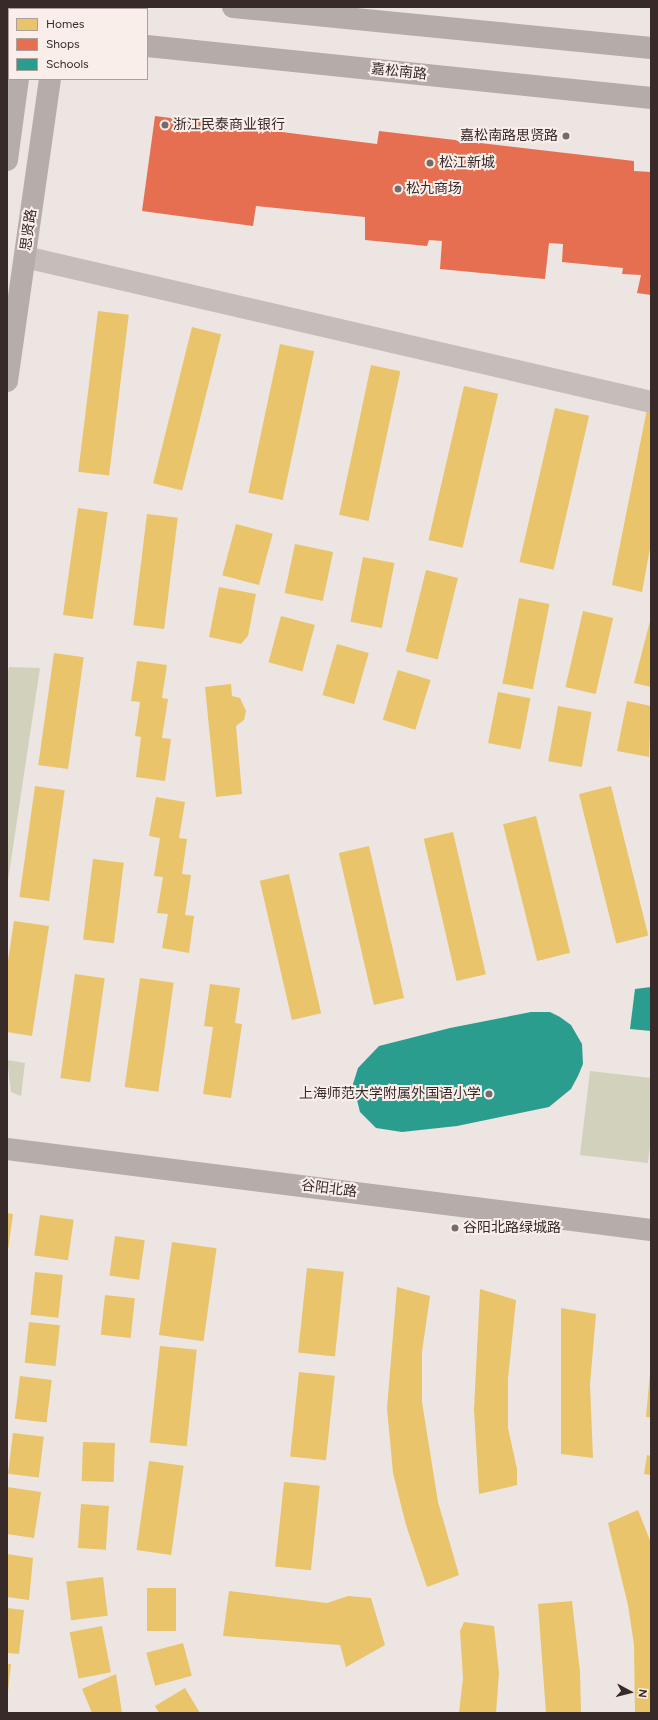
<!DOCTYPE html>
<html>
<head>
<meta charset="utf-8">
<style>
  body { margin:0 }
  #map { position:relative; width:658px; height:1720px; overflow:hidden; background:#ece5e2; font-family:Figtree,"Noto Sans SC",sans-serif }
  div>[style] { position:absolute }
  .green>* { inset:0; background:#d2d1bc }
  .homes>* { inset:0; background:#e9c46a; transform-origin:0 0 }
  .shops>* { inset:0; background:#e76f51 }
  .schools>* { inset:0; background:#2a9d8f }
  .tertiary>* { height:22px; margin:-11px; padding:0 11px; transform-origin:11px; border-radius:11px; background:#c6bdba }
  .secondary>* { height:22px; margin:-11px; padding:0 11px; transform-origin:11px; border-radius:11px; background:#b6adab }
  .primary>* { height:22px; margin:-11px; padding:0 11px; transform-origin:11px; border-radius:11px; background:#b5aca9 }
  .dots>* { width:11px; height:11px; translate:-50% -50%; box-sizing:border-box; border:2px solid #f9eee9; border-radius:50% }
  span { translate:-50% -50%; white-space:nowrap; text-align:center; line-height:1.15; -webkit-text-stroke:4px #f9eee9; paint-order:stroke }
  .street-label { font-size:14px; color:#372a29 }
  .poi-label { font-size:14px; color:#372a29 }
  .left { translate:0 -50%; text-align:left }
  .right { translate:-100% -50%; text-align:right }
  .frame { position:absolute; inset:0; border:8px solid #372a29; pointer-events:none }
  .legend { position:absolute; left:8px; top:8px; width:140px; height:72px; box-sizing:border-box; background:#f9eee9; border:1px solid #aba09c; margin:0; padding:5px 7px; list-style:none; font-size:12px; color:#372a29 }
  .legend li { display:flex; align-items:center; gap:8px; height:20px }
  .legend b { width:20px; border:1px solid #aba09c }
  .north { position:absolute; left:610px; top:1672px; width:40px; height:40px; -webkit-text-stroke:3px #f9eee9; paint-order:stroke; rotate:97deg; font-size:11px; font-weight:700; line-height:16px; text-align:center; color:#372a29 }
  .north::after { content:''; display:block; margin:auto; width:14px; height:18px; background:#372a29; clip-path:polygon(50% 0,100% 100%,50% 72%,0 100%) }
</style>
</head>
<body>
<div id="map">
  <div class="green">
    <i style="clip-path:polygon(9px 667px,40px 668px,7px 887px,7px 677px)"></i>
    <i style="clip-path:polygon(7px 1060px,25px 1063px,21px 1096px,11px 1092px)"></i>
    <i style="clip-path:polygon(590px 1071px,651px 1078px,651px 1136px,648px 1163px,580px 1155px)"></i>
  </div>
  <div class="homes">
    <i style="left:98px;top:311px;width:31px;height:162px;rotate:7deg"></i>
    <i style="left:192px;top:327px;width:30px;height:161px;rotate:14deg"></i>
    <i style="left:280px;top:344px;width:35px;height:152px;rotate:12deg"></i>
    <i style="left:371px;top:365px;width:30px;height:153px;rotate:12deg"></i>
    <i style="left:464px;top:386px;width:35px;height:158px;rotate:13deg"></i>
    <i style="left:555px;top:408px;width:35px;height:158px;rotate:13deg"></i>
    <i style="clip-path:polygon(647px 409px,651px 411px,651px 543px,642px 592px,612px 585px)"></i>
    <i style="left:78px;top:508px;width:30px;height:108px;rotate:8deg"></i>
    <i style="left:147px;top:514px;width:31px;height:112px;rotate:7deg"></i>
    <i style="left:236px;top:524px;width:38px;height:53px;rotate:15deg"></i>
    <i style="left:295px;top:544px;width:39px;height:50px;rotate:12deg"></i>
    <i style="left:363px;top:557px;width:32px;height:66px;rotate:11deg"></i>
    <i style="left:426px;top:570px;width:33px;height:84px;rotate:14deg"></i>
    <i style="clip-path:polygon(219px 587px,256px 594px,248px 636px,241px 644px,209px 637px)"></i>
    <i style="left:519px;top:598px;width:31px;height:87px;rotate:11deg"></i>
    <i style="left:583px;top:611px;width:31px;height:78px;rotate:13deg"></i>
    <i style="left:281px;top:616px;width:35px;height:48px;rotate:15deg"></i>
    <i style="clip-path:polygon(650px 621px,651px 621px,651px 687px,634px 683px)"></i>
    <i style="left:337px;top:644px;width:33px;height:53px;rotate:16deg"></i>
    <i style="left:54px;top:653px;width:30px;height:113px;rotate:8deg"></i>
    <i style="clip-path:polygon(137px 661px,167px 665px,162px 698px,168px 699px,162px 738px,171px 739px,165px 781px,136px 777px,141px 737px,135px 736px,140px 702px,131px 701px)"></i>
    <i style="left:398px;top:670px;width:34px;height:52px;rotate:17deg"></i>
    <i style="clip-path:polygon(231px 684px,232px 696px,240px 698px,246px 711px,244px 720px,236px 726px,242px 794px,216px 797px,205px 687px)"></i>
    <i style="left:498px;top:692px;width:33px;height:52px;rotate:11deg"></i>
    <i style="clip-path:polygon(627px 701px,651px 706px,649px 757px,617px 751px)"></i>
    <i style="left:558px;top:706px;width:34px;height:56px;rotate:10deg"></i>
    <i style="left:35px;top:786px;width:30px;height:112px;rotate:8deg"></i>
    <i style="left:611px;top:786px;width:154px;height:33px;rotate:76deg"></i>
    <i style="clip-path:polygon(156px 797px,185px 802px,179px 838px,187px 839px,182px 874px,191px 875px,185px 915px,194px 916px,189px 953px,162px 948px,168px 914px,157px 913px,163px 877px,154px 876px,160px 838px,149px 836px)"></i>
    <i style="left:536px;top:816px;width:141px;height:34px;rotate:76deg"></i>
    <i style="left:453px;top:832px;width:146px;height:30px;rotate:77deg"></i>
    <i style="left:369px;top:846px;width:156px;height:31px;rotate:77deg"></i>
    <i style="left:93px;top:859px;width:31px;height:81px;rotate:7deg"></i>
    <i style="left:289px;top:874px;width:143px;height:30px;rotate:77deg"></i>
    <i style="clip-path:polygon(14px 921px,49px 926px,32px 1036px,7px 1032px,7px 967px)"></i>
    <i style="left:75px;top:974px;width:30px;height:105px;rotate:8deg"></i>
    <i style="left:140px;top:978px;width:34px;height:110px;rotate:8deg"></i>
    <i style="clip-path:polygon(210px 984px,240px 988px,235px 1023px,242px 1024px,231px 1098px,203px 1094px,213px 1027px,204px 1026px)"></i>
    <i style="clip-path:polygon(7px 1213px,13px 1214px,8px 1250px,7px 1249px)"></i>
    <i style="left:40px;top:1215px;width:34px;height:41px;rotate:8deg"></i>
    <i style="left:115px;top:1236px;width:30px;height:40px;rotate:8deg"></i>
    <i style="left:172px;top:1242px;width:45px;height:94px;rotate:8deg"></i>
    <i style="left:307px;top:1268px;width:37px;height:85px;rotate:6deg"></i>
    <i style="left:35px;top:1272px;width:28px;height:43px;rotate:6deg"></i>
    <i style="clip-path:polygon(397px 1287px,430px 1296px,422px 1352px,422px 1402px,438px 1502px,459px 1575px,427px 1587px,406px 1525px,393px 1473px,387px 1408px)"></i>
    <i style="clip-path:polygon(480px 1289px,516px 1300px,508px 1379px,508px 1428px,517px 1469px,517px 1485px,479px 1494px,474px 1409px)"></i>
    <i style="left:105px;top:1295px;width:30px;height:40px;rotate:6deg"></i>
    <i style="clip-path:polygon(561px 1308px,596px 1314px,590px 1384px,593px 1458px,561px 1454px)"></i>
    <i style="left:29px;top:1322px;width:31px;height:41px;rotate:6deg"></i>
    <i style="left:160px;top:1346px;width:37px;height:97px;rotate:6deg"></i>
    <i style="left:299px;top:1372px;width:36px;height:85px;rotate:6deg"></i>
    <i style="clip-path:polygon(650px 1373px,651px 1373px,651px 1417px,646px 1417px)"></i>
    <i style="left:20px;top:1376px;width:32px;height:43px;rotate:7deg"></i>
    <i style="left:13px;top:1433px;width:31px;height:41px;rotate:7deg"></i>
    <i style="left:83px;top:1442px;width:32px;height:39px;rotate:2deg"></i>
    <i style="clip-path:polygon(647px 1455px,651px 1456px,651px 1475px,644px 1474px)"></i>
    <i style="left:149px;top:1461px;width:35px;height:90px;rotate:8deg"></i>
    <i style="left:284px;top:1482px;width:36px;height:85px;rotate:6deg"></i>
    <i style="clip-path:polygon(7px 1487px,41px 1492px,34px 1538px,7px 1534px)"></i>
    <i style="left:81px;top:1504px;width:28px;height:44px;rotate:4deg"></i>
    <i style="clip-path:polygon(638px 1510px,651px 1543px,651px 1713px,635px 1713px,634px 1645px,628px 1605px,608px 1523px)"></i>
    <i style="clip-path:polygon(7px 1554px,33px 1558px,29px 1600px,7px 1597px)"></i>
    <i style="left:103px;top:1577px;width:39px;height:37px;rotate:83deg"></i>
    <i style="left:147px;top:1588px;width:29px;height:43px"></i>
    <i style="clip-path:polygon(229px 1591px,327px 1603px,348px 1596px,371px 1598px,385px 1645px,346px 1667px,340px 1645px,223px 1636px)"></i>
    <i style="clip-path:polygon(572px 1601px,580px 1672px,581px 1713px,546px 1713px,538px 1604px)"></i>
    <i style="clip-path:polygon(7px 1608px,24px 1610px,19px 1654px,7px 1653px)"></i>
    <i style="clip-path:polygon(464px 1622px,494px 1626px,499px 1673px,496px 1713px,459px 1713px,463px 1678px,460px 1631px)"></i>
    <i style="left:102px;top:1626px;width:47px;height:33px;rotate:79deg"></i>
    <i style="left:183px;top:1643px;width:34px;height:38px;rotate:75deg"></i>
    <i style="clip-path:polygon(7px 1664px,11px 1664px,8px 1691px,7px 1691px)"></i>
    <i style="clip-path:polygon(116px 1674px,122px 1713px,92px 1713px,82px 1689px)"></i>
    <i style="clip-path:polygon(185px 1688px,200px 1713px,159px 1713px,155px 1706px)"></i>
  </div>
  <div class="shops">
    <i style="clip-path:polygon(155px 116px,377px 144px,379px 131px,634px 161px,634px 171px,651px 172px,651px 295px,637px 293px,641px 275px,622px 274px,623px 268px,562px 262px,563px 244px,549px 243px,545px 279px,440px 269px,442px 241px,429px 240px,427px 246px,365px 240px,365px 217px,256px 206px,253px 226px,142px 211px)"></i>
  </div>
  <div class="schools">
    <i style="clip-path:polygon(651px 987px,651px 1031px,630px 1029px,635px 989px)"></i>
    <i style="clip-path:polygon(531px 1012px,550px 1012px,560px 1017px,571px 1025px,582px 1044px,583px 1064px,578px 1076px,571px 1089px,549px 1107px,457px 1126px,402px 1132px,376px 1128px,360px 1112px,353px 1084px,358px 1068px,379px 1046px,450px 1028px)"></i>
  </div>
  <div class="tertiary">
    <i style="left:25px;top:257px;width:643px;rotate:13.04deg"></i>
  </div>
  <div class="secondary">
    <i style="left:26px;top:9px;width:2px;rotate:-90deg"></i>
    <i style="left:60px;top:9px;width:2px;rotate:-63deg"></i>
    <i style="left:7px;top:160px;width:82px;rotate:-82.3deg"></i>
    <i style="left:7px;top:381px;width:305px;rotate:-81.9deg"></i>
    <i style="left:7px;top:1149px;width:649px;rotate:7.17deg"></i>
  </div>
  <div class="primary">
    <i style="left:233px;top:7px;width:420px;rotate:5.6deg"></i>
    <i style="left:7px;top:32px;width:2px"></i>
    <i style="left:147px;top:46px;width:507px;rotate:5.89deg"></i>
  </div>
  <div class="dots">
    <i style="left:165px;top:125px;background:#766b6a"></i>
    <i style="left:566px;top:136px;background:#766b6a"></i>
    <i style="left:430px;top:163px;background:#766b6a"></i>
    <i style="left:398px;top:189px;background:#766b6a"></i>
    <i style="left:489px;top:1094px;background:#766b6a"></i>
    <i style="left:455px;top:1228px;background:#766b6a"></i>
  </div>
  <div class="street-label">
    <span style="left:399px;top:72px;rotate:6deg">嘉松南路</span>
    <span style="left:29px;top:230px;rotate:-82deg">思贤路</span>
    <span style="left:329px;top:1189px;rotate:7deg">谷阳北路</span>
  </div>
  <div class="poi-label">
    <span class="left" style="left:173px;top:125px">浙江民泰商业银行</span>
    <span class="right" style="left:558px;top:136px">嘉松南路思贤路</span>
    <span class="left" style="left:439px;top:163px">松江新城</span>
    <span class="left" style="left:406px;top:189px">松九商场</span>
    <span class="right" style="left:481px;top:1094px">上海师范大学附属外国语小学</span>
    <span class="left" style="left:463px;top:1228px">谷阳北路绿城路</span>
  </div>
  <div class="frame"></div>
  <ul class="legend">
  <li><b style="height:11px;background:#e9c46a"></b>Homes</li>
  <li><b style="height:11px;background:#e76f51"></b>Shops</li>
  <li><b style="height:11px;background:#2a9d8f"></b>Schools</li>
  </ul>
  <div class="north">N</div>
</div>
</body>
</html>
